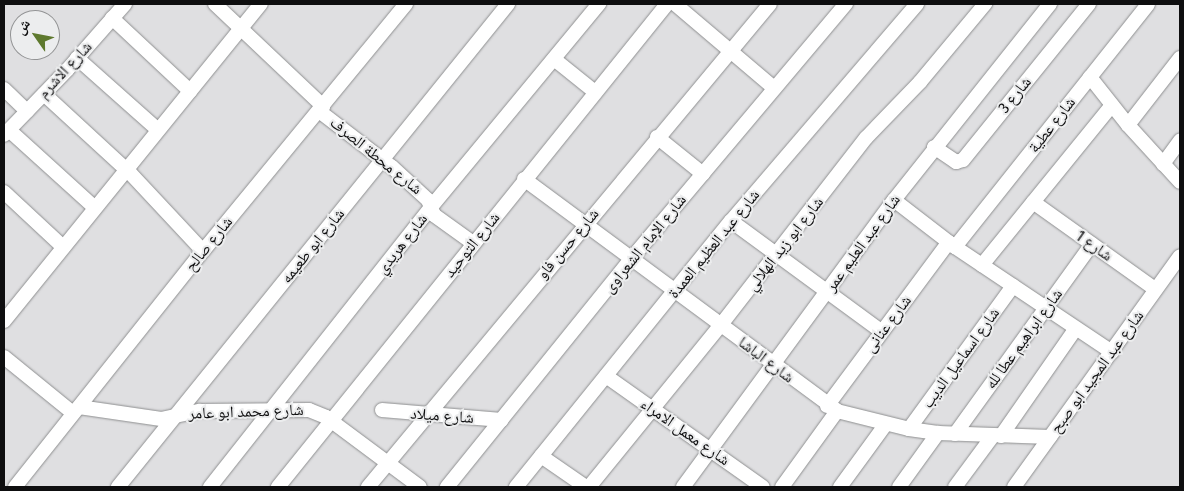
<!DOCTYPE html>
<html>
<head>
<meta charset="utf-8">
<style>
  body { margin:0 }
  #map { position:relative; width:1184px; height:491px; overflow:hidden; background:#dfdfe1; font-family:"Fira Sans Condensed","Noto Naskh Arabic",sans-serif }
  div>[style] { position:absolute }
  .roads { filter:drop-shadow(0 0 1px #8e8f90) drop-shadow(0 0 1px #8e8f90) }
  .minor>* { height:14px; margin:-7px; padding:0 7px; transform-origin:7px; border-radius:7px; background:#fff }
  span { translate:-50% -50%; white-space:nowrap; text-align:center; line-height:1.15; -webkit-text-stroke:4px #ecedee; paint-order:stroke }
  .street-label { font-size:16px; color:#0e0e0f }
  .frame { position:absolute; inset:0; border:5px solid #0e0e0f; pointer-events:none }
  .north { position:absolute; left:10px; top:10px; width:50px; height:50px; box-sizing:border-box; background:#ecedee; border:1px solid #939495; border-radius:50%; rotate:303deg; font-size:14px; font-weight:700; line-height:20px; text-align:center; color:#0e0e0f }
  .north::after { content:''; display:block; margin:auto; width:18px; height:22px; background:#5e792e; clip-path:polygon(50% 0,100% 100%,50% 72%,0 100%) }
</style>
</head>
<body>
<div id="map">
  <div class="roads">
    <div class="minor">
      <i style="left:215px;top:4px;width:149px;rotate:43.4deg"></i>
      <i style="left:675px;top:4px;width:130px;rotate:40.3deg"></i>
      <i style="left:112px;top:18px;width:107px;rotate:43.1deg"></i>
      <i style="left:77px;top:58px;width:108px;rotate:41.6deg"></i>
      <i style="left:554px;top:59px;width:53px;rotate:38.8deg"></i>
      <i style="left:1090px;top:77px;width:61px;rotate:51.6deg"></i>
      <i style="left:1128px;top:125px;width:77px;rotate:47.6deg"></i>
      <i style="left:4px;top:89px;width:32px;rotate:44deg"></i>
      <i style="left:44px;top:94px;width:118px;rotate:42.6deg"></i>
      <i style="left:131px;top:174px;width:105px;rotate:46.9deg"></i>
      <i style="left:319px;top:111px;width:92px;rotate:37.5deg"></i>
      <i style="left:392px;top:167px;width:49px;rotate:42.5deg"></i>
      <i style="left:428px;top:200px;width:16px;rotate:68deg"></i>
      <i style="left:434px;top:215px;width:48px;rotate:35.7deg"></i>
      <i style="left:1128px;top:125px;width:85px;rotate:-52.2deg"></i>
      <i style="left:9px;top:130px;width:116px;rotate:42.2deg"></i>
      <i style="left:4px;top:135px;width:91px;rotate:-45.9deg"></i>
      <i style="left:67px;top:70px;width:88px;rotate:-48.7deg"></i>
      <i style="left:657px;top:137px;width:59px;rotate:38.8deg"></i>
      <i style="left:934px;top:147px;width:27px;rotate:34deg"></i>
      <i style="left:956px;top:162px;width:7px;rotate:-16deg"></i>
      <i style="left:963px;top:160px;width:201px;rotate:-51.1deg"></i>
      <i style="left:1163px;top:164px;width:29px;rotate:-54deg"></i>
      <i style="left:524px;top:179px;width:390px;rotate:36.5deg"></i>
      <i style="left:837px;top:411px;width:74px;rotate:14deg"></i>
      <i style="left:909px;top:429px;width:29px;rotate:8deg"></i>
      <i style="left:938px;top:433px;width:112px;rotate:2deg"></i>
      <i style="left:4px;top:192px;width:81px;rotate:43deg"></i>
      <i style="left:894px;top:200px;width:77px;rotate:37.6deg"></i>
      <i style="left:955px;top:247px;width:189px;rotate:33.8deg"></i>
      <i style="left:1033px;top:202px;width:150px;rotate:35.5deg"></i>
      <i style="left:731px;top:221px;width:187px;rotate:36.3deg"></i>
      <i style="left:955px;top:247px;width:310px;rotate:-51.5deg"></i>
      <i style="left:982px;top:265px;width:206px;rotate:-50.9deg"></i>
      <i style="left:4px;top:321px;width:408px;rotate:-51deg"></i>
      <i style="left:4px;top:357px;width:89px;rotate:39.1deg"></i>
      <i style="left:606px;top:376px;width:192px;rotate:35.3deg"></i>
      <i style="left:827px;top:406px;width:204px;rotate:-53.4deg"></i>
      <i style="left:79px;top:407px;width:83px;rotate:8.3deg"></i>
      <i style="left:161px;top:419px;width:40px;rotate:-12deg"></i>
      <i style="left:200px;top:411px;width:109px;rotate:-0.5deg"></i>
      <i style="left:309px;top:410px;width:18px;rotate:22deg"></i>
      <i style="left:326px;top:417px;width:117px;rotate:36.7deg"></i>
      <i style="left:382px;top:410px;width:120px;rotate:4.8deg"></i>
      <i style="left:909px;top:429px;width:177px;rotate:-54deg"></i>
      <i style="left:955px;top:434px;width:234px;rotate:-54.2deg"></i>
      <i style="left:1001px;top:436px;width:131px;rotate:-55.2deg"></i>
      <i style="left:541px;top:456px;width:55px;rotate:34.6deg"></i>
      <i style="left:15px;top:487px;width:302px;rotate:-51.5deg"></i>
      <i style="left:203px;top:251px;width:320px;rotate:-50.6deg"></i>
      <i style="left:118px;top:487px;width:621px;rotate:-51.08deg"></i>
      <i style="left:210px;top:487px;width:357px;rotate:-51.7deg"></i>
      <i style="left:431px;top:207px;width:264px;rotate:-50.4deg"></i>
      <i style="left:278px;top:487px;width:620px;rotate:-51.15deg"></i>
      <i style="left:368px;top:487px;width:628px;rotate:-50.23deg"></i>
      <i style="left:447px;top:487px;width:293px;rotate:-51.1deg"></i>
      <i style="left:631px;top:259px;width:334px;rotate:-49.9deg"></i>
      <i style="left:516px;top:487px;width:342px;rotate:-51.1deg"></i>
      <i style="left:731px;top:221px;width:286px;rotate:-49.4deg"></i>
      <i style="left:589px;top:487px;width:208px;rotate:-50.9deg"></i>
      <i style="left:720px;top:326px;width:238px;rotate:-52.2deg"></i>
      <i style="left:866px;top:138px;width:78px;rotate:-46deg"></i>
      <i style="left:920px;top:82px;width:102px;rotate:-50.2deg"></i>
      <i style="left:683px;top:487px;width:356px;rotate:-53.7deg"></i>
      <i style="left:894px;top:200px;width:251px;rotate:-51.5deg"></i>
      <i style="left:782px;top:487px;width:94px;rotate:-54.1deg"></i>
      <i style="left:840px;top:487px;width:78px;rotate:-53.9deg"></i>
      <i style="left:899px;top:487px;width:67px;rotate:-54.2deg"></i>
      <i style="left:955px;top:487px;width:62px;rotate:-53.5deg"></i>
      <i style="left:1014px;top:487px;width:284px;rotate:-54.3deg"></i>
    </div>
  </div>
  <div class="street-label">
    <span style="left:65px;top:70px;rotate:-47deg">شارع الاشرم</span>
    <span style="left:1015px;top:95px;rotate:-51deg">شارع 3</span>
    <span style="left:1052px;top:125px;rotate:-52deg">شارع عطية</span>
    <span style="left:376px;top:156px;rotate:39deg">شارع محطة الصرف</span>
    <span style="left:863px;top:243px;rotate:-54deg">شارع عبد العليم عمر</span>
    <span style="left:209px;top:244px;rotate:-51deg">شارع صالح</span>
    <span style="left:402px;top:244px;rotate:-52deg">شارع هريدي</span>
    <span style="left:568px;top:244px;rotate:-50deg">شارع حسن فاو</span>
    <span style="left:645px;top:244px;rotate:-51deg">شارع الإمام الشعراوى</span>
    <span style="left:714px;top:244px;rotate:-51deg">شارع عبد العظيم العمدة</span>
    <span style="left:785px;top:244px;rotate:-52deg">شارع ابو زيد الهلالي</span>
    <span style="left:472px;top:245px;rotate:-51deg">شارع التوحيد</span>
    <span style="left:313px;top:246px;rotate:-51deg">شارع ابو طعيمه</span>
    <span style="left:1094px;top:246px;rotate:35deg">شارع 1</span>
    <span style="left:888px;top:324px;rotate:-53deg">شارع عنانى</span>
    <span style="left:1024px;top:339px;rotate:-54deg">شارع ابراهيم عطا لله</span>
    <span style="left:961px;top:358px;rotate:-54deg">شارع اسماعيل الديب</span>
    <span style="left:766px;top:360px;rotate:37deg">شارع الباشا</span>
    <span style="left:1097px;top:372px;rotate:-54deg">شارع عبد المجيد ابو صبح</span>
    <span style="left:246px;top:412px;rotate:-2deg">شارع محمد ابو عامر</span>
    <span style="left:442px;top:416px;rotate:4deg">شارع ميلاد</span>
    <span style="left:685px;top:432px;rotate:35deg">شارع معمل الامراء</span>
  </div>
  <div class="frame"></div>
  <div class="north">ش</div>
</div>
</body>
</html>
